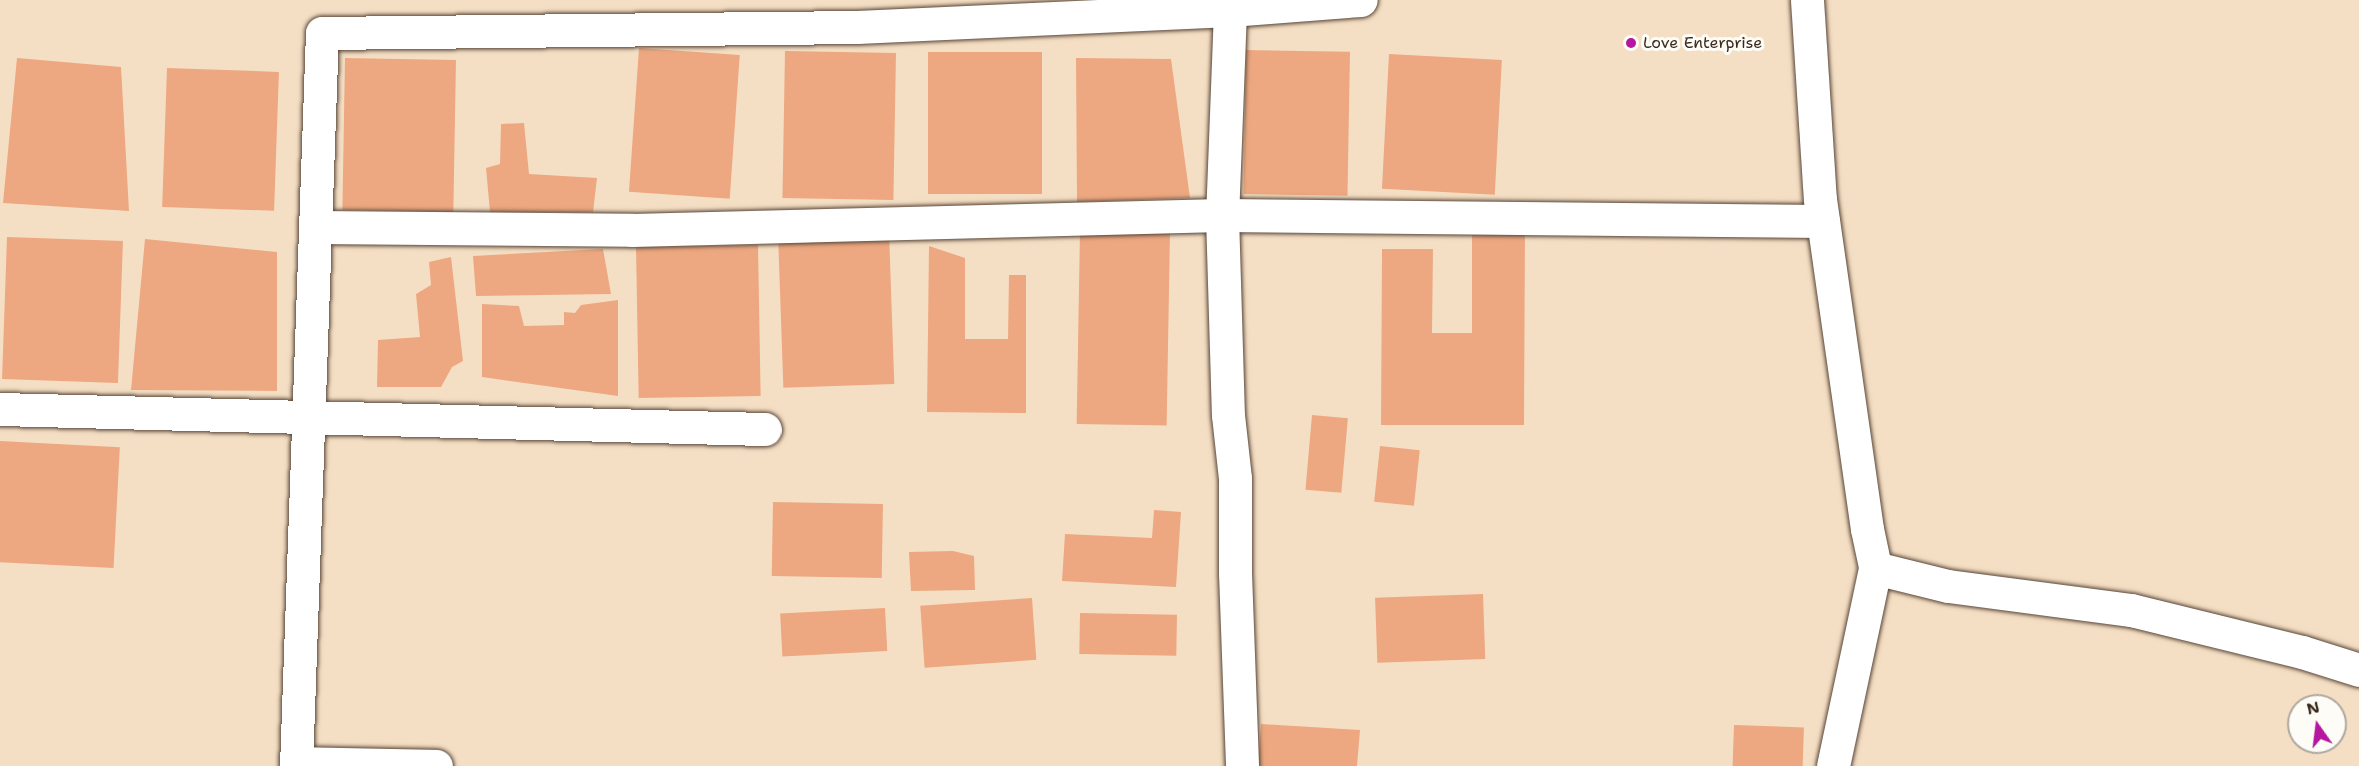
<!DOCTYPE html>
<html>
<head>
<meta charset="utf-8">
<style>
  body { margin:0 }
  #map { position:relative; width:2359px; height:766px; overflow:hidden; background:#f5dfc4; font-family:"Shantell Sans",sans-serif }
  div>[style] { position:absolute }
  .building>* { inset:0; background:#eda881; transform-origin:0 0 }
  .roads { filter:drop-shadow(0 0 2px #574537) drop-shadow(0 0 2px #574537) }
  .minor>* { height:33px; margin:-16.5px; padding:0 16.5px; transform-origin:16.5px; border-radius:16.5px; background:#fff }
  .dots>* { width:16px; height:16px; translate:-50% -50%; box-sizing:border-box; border:3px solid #fdfcf7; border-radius:50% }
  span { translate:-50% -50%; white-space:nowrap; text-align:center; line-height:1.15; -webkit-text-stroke:6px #fdfcf7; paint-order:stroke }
  .poi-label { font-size:16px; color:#3b2a1e }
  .left { translate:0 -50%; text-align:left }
  .north { position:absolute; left:2287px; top:694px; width:60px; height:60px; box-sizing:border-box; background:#fdfcf7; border:2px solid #afa8a0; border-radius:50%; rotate:346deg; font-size:16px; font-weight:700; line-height:24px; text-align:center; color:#3b2a1e }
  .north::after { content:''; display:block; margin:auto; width:21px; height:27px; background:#b5179e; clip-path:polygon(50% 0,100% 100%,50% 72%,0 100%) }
</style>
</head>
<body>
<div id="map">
  <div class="building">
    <i style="left:639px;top:48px;width:101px;height:144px;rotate:4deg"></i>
    <i style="left:1246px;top:50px;width:104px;height:144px;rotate:1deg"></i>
    <i style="left:785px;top:51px;width:111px;height:147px;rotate:1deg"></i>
    <i style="left:928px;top:52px;width:114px;height:142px"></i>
    <i style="left:1389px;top:54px;width:113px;height:135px;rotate:3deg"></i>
    <i style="clip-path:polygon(17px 58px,121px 67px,129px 211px,3px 203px)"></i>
    <i style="left:345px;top:58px;width:111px;height:152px;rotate:1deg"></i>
    <i style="clip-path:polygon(1076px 58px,1171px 59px,1190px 198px,1077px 202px)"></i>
    <i style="left:167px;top:68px;width:112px;height:139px;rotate:2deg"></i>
    <i style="clip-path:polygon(524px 123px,529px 174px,597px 178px,593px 212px,490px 212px,486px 168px,500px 164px,501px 124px)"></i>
    <i style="clip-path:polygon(1472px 227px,1525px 228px,1524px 425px,1381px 425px,1382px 249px,1433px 249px,1432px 333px,1472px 333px)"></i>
    <i style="left:1080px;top:231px;width:90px;height:193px;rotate:1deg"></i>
    <i style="left:889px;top:232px;width:152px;height:111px;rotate:88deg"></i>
    <i style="left:7px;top:237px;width:116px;height:142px;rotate:2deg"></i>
    <i style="clip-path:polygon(145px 239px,277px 252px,277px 391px,131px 390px)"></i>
    <i style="left:758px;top:245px;width:151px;height:122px;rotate:89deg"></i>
    <i style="clip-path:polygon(929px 246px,965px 258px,965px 339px,1008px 339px,1009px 275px,1026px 275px,1026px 413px,927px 412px)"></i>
    <i style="clip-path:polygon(603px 249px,611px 294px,476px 296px,473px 256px)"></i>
    <i style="clip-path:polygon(451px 257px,463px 361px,452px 367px,441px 387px,377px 387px,378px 340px,420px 337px,416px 294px,431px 285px,429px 262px)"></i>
    <i style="clip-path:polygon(618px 300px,618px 396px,482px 377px,482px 304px,519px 306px,524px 326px,564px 325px,564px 312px,575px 313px,581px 305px)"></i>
    <i style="left:1312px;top:415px;width:36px;height:75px;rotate:5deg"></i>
    <i style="left:0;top:441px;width:120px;height:121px;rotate:3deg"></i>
    <i style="left:1380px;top:446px;width:40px;height:56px;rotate:6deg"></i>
    <i style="left:773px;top:502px;width:110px;height:74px;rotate:1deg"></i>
    <i style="clip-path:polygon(1154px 510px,1181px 512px,1176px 587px,1062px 581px,1065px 534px,1152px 538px)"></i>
    <i style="clip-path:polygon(953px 551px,974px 556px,975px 590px,911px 591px,909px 552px)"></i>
    <i style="left:1483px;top:594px;width:65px;height:108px;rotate:88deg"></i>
    <i style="left:1032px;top:598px;width:62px;height:112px;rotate:86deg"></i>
    <i style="left:885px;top:608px;width:43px;height:105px;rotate:87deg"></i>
    <i style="left:1080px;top:613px;width:97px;height:41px;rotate:1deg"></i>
    <i style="clip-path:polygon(1261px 724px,1360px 730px,1357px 766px,1258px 766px)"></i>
    <i style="left:1734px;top:725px;width:70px;height:41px;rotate:2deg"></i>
  </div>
  <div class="roads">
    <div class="minor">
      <i style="left:1807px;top:0;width:199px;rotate:86.3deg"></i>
      <i style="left:1820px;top:199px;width:333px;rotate:81.9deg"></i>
      <i style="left:1867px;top:529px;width:40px;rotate:78deg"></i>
      <i style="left:1875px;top:568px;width:75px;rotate:13.9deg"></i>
      <i style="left:1948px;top:586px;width:185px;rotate:7.5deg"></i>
      <i style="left:2131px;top:610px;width:176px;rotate:13.8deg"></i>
      <i style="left:2302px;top:652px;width:60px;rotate:17.5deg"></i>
      <i style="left:1230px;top:10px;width:205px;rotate:92.2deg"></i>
      <i style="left:1222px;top:215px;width:200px;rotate:88.3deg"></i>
      <i style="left:1228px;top:415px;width:63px;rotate:83.7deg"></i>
      <i style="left:1235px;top:478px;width:95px;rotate:90deg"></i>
      <i style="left:1235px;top:573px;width:193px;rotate:87.9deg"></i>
      <i style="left:315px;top:227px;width:317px;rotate:0.5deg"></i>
      <i style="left:632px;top:230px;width:590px;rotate:-1.46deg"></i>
      <i style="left:1222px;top:215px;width:601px;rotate:0.57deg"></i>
      <i style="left:0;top:409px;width:765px;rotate:1.5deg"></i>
      <i style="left:296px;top:763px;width:140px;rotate:1.2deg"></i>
      <i style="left:296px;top:766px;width:733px;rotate:-87.97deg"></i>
      <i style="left:322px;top:33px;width:535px;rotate:-0.64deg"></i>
      <i style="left:857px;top:27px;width:373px;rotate:-2.6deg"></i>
      <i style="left:1230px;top:10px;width:131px;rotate:-4.4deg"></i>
      <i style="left:1833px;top:766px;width:202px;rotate:-78deg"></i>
    </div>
  </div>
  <div class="dots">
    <i style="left:1631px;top:43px;background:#b5179e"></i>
  </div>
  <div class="poi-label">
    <span class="left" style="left:1643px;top:43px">Love Enterprise</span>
  </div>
  <div class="north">N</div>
</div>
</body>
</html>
